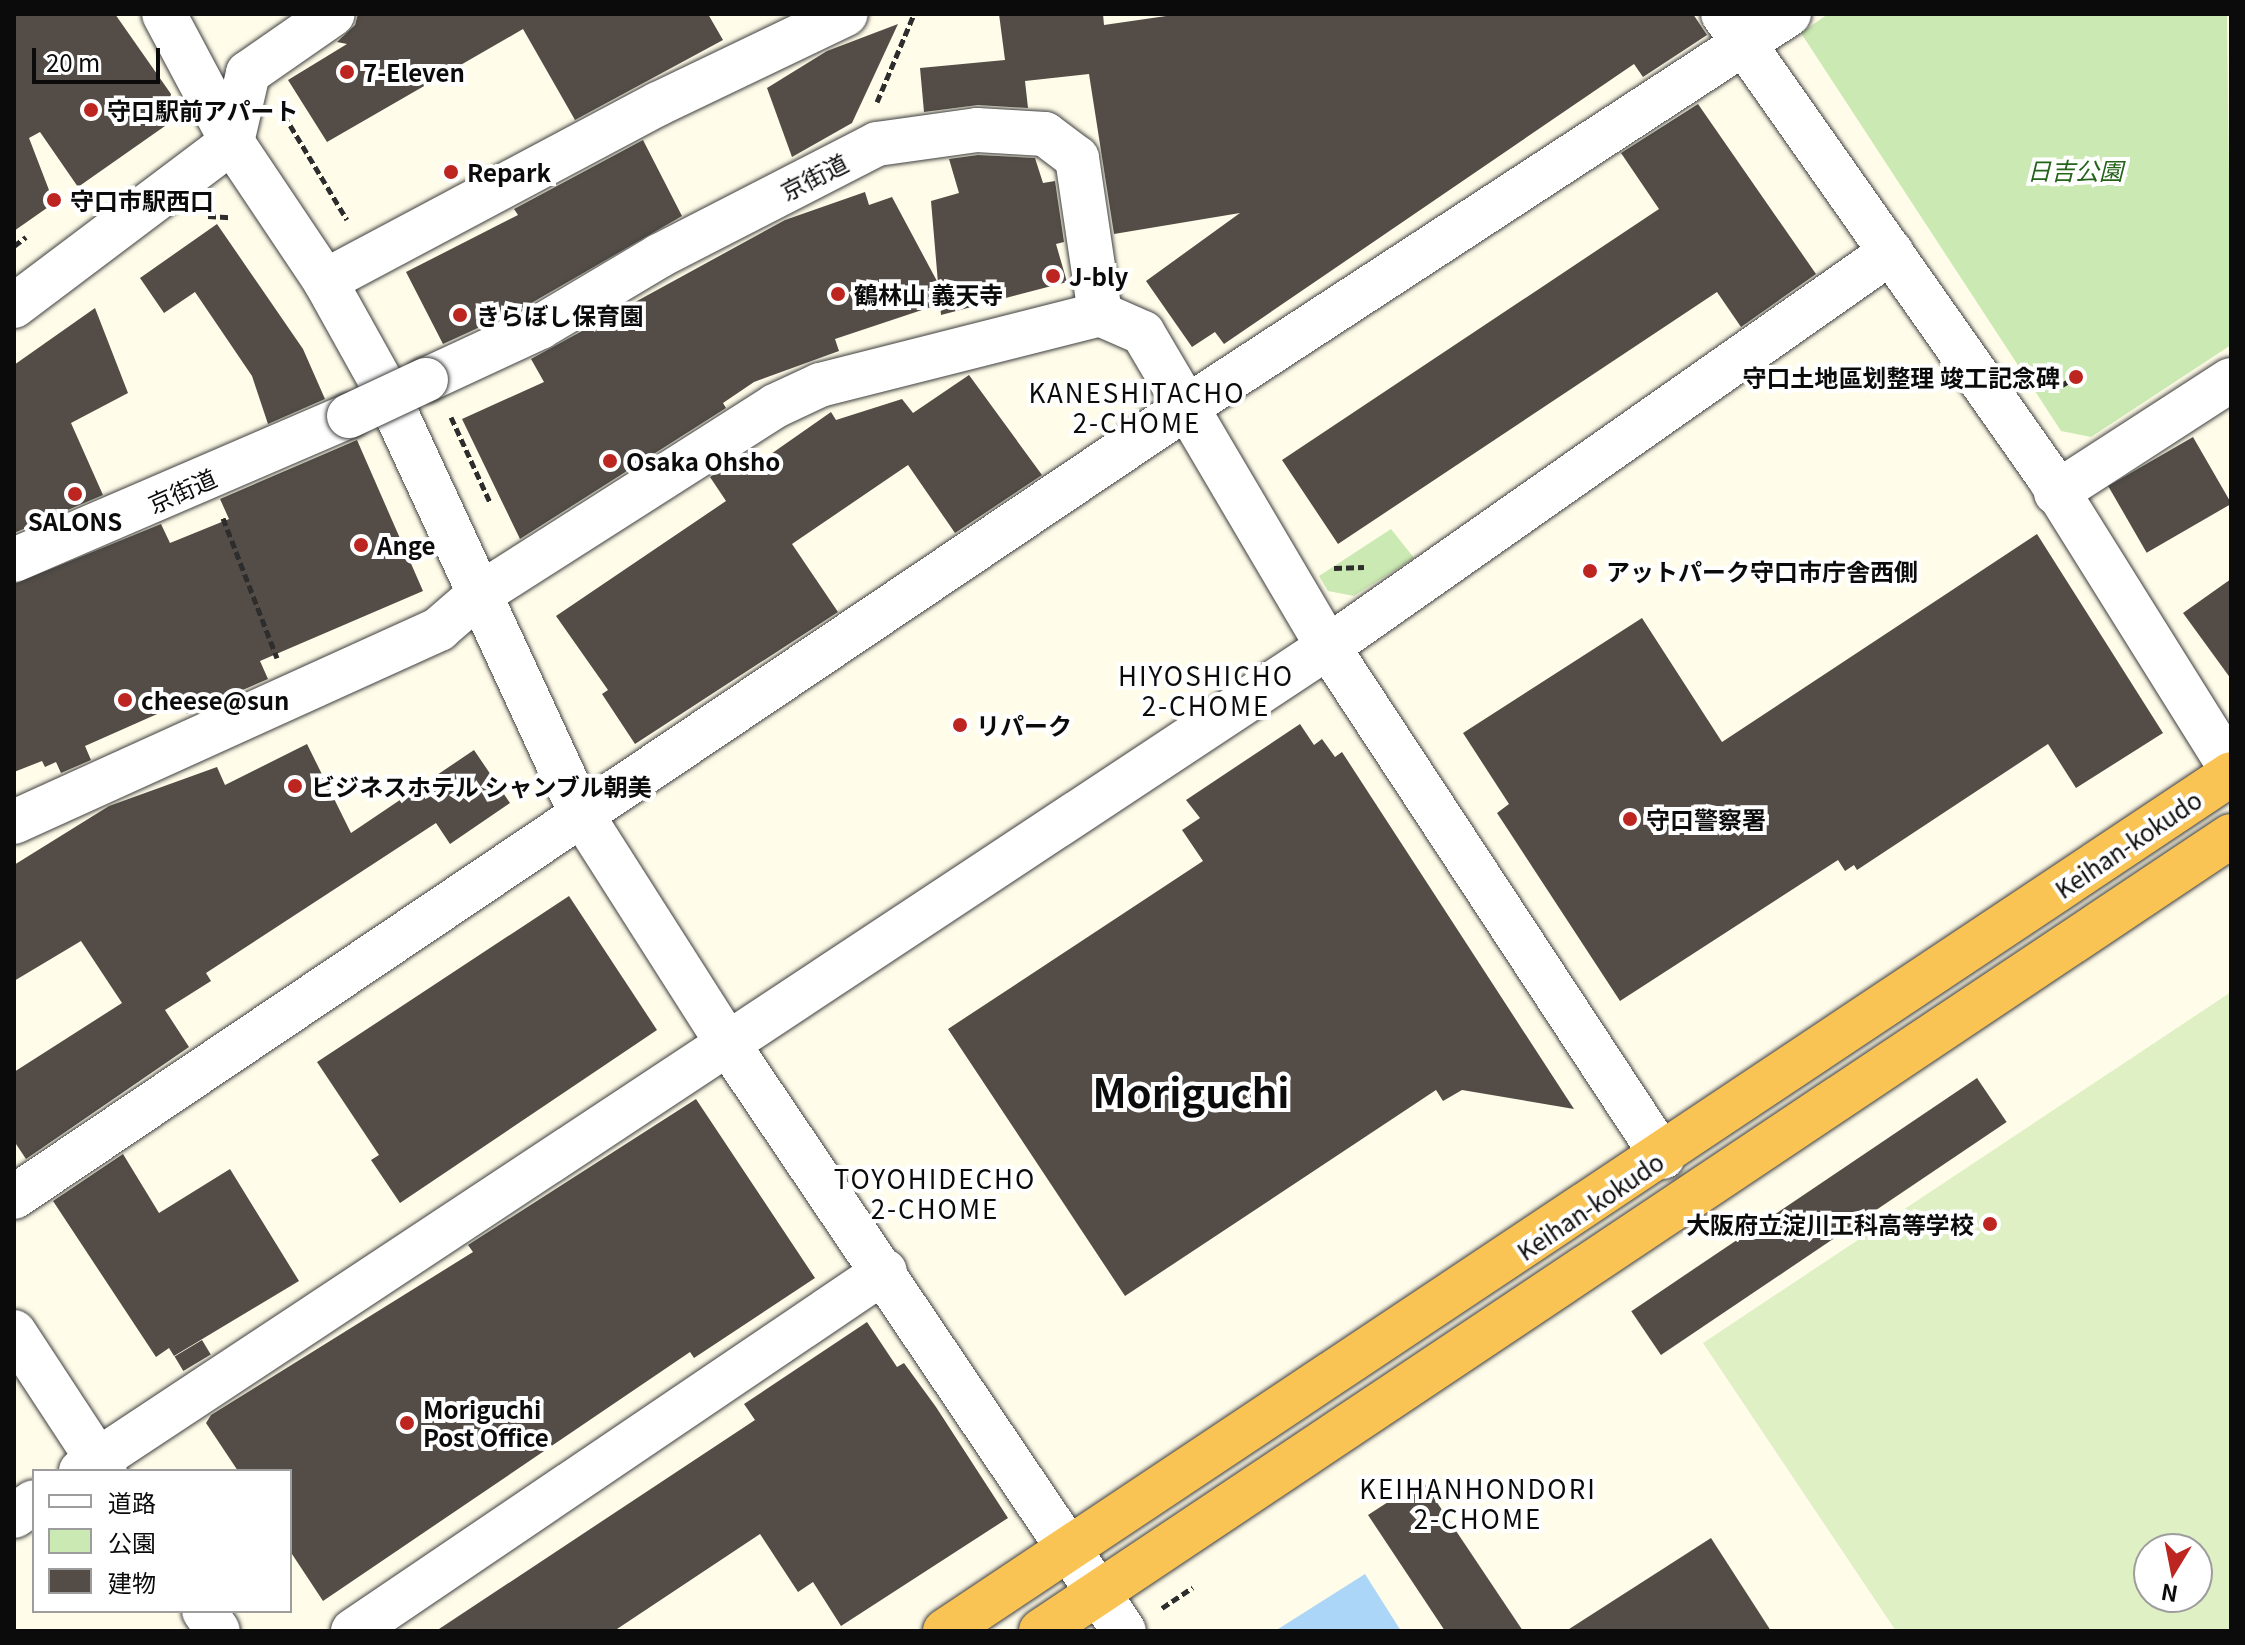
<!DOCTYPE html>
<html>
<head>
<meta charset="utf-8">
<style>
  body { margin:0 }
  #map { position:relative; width:2245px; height:1645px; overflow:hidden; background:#fffce9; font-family:Georgia,"Noto Sans JP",serif }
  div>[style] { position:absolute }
  .green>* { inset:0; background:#cbe9b2 }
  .pitch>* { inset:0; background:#def0c4 }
  .water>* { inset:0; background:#acd6f7 }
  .building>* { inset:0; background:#544d47; transform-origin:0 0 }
  .path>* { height:5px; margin-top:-2.5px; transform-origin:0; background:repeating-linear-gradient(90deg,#2d2d2d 0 8px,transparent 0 12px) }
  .roads { filter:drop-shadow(0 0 2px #3e3e3e) drop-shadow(0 0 2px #3e3e3e) }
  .minor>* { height:44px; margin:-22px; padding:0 22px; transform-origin:22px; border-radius:22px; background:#fff }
  .trunk>* { height:44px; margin:-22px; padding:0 22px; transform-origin:22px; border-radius:22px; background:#fac455 }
  .bridges { filter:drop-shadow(0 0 2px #3e3e3e) drop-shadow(0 0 2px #3e3e3e) }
  .minor-bridge>* { height:44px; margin:-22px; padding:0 22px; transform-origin:22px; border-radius:22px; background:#fff }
  .dots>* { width:22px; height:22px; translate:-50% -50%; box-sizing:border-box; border:4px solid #fff; border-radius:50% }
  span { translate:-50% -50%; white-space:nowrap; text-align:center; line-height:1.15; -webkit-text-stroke:8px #fff; paint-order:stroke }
  .poi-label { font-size:24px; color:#0b0b0b; font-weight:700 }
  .left { translate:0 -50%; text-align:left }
  .right { translate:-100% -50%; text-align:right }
  .park-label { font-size:24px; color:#25631b; font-style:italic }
  .street-label { font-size:24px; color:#0b0b0b }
  .neighbourhood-label { font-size:26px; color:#0b0b0b; letter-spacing:2px }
  .town-label { font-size:40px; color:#0b0b0b; font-weight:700 }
  .frame { position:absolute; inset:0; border:16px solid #0b0b0b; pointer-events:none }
  .legend { position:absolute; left:32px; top:1469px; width:260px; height:144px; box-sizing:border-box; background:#fff; border:2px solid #9d9d9d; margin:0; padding:10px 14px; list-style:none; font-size:24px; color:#0b0b0b }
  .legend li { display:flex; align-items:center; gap:16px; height:40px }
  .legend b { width:40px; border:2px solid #9d9d9d }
  .north { position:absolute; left:2133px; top:1533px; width:80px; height:80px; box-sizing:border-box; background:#fff; border:2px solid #9d9d9d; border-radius:50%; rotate:190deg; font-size:22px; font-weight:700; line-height:32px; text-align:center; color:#0b0b0b }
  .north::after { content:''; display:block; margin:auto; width:28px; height:36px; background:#bd2521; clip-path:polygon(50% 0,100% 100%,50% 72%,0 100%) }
  .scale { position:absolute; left:32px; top:48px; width:128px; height:36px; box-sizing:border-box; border:4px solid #0b0b0b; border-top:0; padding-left:10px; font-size:24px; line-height:28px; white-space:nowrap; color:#0b0b0b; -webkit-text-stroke:6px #fff; paint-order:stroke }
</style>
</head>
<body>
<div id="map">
  <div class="green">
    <i style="clip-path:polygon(1828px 14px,2227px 14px,2231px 345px,2091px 437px,2061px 431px,1801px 33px)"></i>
    <i style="clip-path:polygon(1391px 529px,1414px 558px,1354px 596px,1328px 591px,1319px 576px)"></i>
  </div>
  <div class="pitch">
    <i style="clip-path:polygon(evenodd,2231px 992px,2231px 1631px,1896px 1631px,1703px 1343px,2231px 992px,2149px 1549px,2197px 1549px,2197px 1597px,2149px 1597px,2149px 1549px)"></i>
  </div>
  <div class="water">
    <i style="clip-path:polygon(1365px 1574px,1401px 1631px,1275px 1631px)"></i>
  </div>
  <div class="building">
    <i style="clip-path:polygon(14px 14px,115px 14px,171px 94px,165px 126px,78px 187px,40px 132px,29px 138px,54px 203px,14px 231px)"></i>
    <i style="clip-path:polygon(358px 14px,708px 14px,723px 40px,575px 120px,523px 29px,327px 142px,288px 80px,347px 44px,337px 42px,355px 25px)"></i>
    <i style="clip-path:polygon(999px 14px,1103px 14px,1104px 25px,1180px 14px,1693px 14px,1707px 35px,1643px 77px,1634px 64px,1224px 344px,1215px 332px,1192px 347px,1146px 281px,1240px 213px,1114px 234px,1089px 74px,1025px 81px,1028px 108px,978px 105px,924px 112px,920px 68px,1005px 60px)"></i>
    <i style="clip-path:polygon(898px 24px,852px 123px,792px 157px,767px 88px,827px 51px)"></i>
    <i style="clip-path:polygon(1698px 104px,1816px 274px,1741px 327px,1717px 292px,1338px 544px,1282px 460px,1659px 209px,1621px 153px)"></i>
    <i style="clip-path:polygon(643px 140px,682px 216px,528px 305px,443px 344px,406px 272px,518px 215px,514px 209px)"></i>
    <i style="clip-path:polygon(978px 155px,1035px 158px,1043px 183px,1055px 181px,1064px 242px,1056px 244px,1067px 282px,941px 315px,940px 304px,835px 339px,839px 351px,754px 382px,723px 403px,726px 408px,520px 539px,462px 419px,544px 382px,531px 359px,785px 220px,865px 192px,869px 205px,892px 197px,938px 283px,931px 201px,959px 193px,949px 159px)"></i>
    <i style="clip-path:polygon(217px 224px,303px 349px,325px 399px,268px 424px,252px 376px,195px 292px,164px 313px,140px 278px)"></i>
    <i style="clip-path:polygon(95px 308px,128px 393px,71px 423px,103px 495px,14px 533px,14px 365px)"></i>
    <i style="clip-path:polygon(969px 375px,1042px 475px,955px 533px,908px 465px,792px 544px,838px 612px,635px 744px,602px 694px,608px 690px,556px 616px,726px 501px,710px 477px,754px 449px,761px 461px,831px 412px,836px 420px,902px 399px,913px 413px)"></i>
    <i style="left:2193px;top:437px;width:77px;height:98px;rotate:60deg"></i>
    <i style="clip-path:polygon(357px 440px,423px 591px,260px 661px,268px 679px,187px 714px,182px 703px,85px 746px,91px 760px,61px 773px,56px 762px,45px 767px,42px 761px,14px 772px,14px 584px,161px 524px,170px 543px,229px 519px,220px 499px)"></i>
    <i style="clip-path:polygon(2037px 534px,2163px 733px,2076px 788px,2048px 744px,1857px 870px,1854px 865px,1845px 871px,1838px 860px,1620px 1001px,1497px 813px,1509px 804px,1463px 733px,1642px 618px,1722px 742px)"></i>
    <i style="clip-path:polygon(2231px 579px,2231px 679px,2183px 613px)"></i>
    <i style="clip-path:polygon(1300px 724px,1314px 745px,1322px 739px,1335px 757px,1342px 752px,1574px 1109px,1462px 1090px,1443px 1101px,1436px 1090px,1125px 1296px,948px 1029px,1203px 861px,1182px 830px,1200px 818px,1186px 800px)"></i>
    <i style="clip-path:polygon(307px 744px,351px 833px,474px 750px,510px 803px,450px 844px,436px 823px,206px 973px,211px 981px,165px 1010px,189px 1047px,26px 1159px,14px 1141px,14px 1072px,122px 1003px,81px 941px,14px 981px,14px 865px,109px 806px,217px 767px,225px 785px)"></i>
    <i style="clip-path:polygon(569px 896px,657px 1030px,400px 1203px,371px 1160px,379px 1155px,317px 1062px)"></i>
    <i style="left:1977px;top:1078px;width:53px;height:417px;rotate:56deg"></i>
    <i style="clip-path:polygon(696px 1099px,815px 1278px,694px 1358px,690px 1352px,323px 1601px,290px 1551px,290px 1471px,238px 1471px,206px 1423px,211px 1415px,473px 1252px,468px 1245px)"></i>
    <i style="clip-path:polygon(123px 1154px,159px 1213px,230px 1169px,299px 1281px,174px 1356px,169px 1348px,156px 1357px,53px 1201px)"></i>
    <i style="clip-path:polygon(867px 1322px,897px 1367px,904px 1363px,936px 1407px,1008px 1518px,841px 1626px,813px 1582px,798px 1592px,760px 1534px,614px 1631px,436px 1631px,755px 1420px,744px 1404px)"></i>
    <i style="left:202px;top:1340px;width:17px;height:32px;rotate:59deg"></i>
    <i style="clip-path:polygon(1422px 1480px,1523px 1631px,1445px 1631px,1368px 1515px)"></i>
    <i style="clip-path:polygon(1711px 1538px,1771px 1631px,1566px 1631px)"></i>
  </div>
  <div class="path">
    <i style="left:877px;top:102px;width:95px;rotate:-67.2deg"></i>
    <i style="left:284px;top:115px;width:122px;rotate:59deg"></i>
    <i style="left:208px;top:216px;width:22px;rotate:3deg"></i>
    <i style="left:14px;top:246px;width:15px;rotate:-37deg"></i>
    <i style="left:2062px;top:385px;width:12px;rotate:-31deg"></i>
    <i style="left:451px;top:417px;width:94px;rotate:65.4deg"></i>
    <i style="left:223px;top:518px;width:150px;rotate:68.9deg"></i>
    <i style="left:1334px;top:568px;width:30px;rotate:-2deg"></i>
    <i style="left:1162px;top:1608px;width:37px;rotate:-34deg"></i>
  </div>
  <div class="roads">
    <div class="minor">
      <i style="left:164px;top:14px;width:145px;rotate:62deg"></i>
      <i style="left:232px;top:142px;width:167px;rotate:56.2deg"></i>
      <i style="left:325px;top:281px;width:121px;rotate:60.9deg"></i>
      <i style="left:384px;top:387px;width:472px;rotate:65.2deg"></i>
      <i style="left:582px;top:815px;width:272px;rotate:57.5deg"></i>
      <i style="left:728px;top:1044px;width:708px;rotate:56deg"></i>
      <i style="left:1723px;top:14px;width:565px;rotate:54.88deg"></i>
      <i style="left:2048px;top:476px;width:345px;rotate:58deg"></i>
      <i style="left:325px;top:281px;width:377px;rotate:-28deg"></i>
      <i style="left:658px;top:104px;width:208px;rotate:-25.6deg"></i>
      <i style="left:14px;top:306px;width:273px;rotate:-37deg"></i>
      <i style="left:232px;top:142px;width:71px;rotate:-76.9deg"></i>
      <i style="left:248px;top:73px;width:103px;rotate:-34.8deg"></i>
      <i style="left:426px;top:380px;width:126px;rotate:-24.9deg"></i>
      <i style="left:540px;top:327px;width:139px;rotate:-30.8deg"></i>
      <i style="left:659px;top:256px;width:245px;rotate:-27.2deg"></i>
      <i style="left:877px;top:144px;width:101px;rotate:-8deg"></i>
      <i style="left:977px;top:130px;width:68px;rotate:3.4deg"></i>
      <i style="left:1045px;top:134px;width:40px;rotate:37deg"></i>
      <i style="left:1077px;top:158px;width:158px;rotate:81.6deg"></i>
      <i style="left:2056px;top:493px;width:208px;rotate:-32.9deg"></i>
      <i style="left:14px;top:560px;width:365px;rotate:-23.3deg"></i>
      <i style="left:14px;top:822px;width:467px;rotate:-24.4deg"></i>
      <i style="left:439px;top:629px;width:50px;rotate:-41deg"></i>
      <i style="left:477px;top:596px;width:353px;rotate:-32.5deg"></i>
      <i style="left:775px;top:406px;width:50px;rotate:-25deg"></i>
      <i style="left:820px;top:385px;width:289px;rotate:-14.2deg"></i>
      <i style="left:1100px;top:314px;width:47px;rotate:23.8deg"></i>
      <i style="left:1143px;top:333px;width:364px;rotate:59.5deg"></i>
      <i style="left:1328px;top:647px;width:610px;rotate:56.7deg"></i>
      <i style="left:14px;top:1197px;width:1414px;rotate:-33.96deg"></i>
      <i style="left:1187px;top:407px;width:719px;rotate:-33.14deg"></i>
      <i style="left:14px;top:1332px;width:166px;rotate:56.8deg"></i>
      <i style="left:81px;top:1471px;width:1495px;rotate:-33.46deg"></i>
      <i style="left:1328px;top:647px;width:688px;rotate:-35.05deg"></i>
      <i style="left:14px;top:1516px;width:24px;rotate:-35deg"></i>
      <i style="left:204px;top:1611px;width:24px;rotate:55deg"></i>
      <i style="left:353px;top:1631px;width:642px;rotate:-34.09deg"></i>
    </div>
    <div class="trunk">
      <i style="left:945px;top:1631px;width:1545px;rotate:-33.68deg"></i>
      <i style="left:1041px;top:1631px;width:1431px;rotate:-33.75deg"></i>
    </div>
  </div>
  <div class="bridges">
    <div class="minor-bridge">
      <i style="left:349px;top:416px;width:85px;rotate:-25.1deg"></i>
    </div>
  </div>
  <div class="dots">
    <i style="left:347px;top:72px;background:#bd2521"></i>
    <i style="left:91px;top:110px;background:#bd2521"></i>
    <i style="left:451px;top:172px;background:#bd2521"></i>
    <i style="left:54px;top:200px;background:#bd2521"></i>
    <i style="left:1053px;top:276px;background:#bd2521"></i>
    <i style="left:838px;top:294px;background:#bd2521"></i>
    <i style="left:460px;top:315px;background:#bd2521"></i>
    <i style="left:2076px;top:377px;background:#bd2521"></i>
    <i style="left:610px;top:461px;background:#bd2521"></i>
    <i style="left:75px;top:494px;background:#bd2521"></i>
    <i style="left:361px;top:545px;background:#bd2521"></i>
    <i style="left:1590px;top:571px;background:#bd2521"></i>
    <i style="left:125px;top:700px;background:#bd2521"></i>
    <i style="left:960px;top:725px;background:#bd2521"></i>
    <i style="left:295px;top:786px;background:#bd2521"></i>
    <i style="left:1630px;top:819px;background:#bd2521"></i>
    <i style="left:1990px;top:1224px;background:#bd2521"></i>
    <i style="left:407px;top:1423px;background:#bd2521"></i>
  </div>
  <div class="poi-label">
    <span class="left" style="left:363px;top:72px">7-Eleven</span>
    <span class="left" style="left:107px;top:110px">守口駅前アパート</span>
    <span class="left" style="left:467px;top:172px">Repark</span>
    <span class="left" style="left:70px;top:200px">守口市駅西口</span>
    <span class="left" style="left:1069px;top:276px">J-bly</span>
    <span class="left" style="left:854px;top:294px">鶴林山 義天寺</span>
    <span class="left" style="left:476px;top:315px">きらぼし保育園</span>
    <span class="right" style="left:2060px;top:377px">守口土地區划整理 竣工記念碑</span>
    <span class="left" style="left:626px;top:461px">Osaka Ohsho</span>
    <span style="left:75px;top:521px">SALONS</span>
    <span class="left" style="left:377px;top:545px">Ange</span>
    <span class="left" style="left:1606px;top:571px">アットパーク守口市庁舎西側</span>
    <span class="left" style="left:141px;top:700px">cheese@sun</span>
    <span class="left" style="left:976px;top:725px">リパーク</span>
    <span class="left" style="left:311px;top:786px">ビジネスホテル シャンブル朝美</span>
    <span class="left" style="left:1646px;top:819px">守口警察署</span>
    <span class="right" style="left:1974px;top:1224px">大阪府立淀川工科高等学校</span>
    <span class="left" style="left:423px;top:1423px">Moriguchi<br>Post Office</span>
  </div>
  <div class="park-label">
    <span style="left:2075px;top:170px">日吉公園</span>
  </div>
  <div class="street-label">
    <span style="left:814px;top:176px;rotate:-27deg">京街道</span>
    <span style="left:182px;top:490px;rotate:-24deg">京街道</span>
    <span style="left:2128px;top:844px;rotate:-34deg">Keihan-kokudo</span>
    <span style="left:1590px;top:1206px;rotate:-34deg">Keihan-kokudo</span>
  </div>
  <div class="neighbourhood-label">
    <span style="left:1137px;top:407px">KANESHITACHO<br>2-CHOME</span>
    <span style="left:1206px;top:690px">HIYOSHICHO<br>2-CHOME</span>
    <span style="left:935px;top:1193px">TOYOHIDECHO<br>2-CHOME</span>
    <span style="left:1478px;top:1503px">KEIHANHONDORI<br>2-CHOME</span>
  </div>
  <div class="town-label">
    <span style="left:1191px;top:1091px">Moriguchi</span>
  </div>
  <div class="frame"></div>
  <ul class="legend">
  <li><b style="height:10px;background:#fff"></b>道路</li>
  <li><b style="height:22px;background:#cbe9b2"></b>公園</li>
  <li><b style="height:22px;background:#544d47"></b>建物</li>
  </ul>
  <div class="north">N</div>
  <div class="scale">20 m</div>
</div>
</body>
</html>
